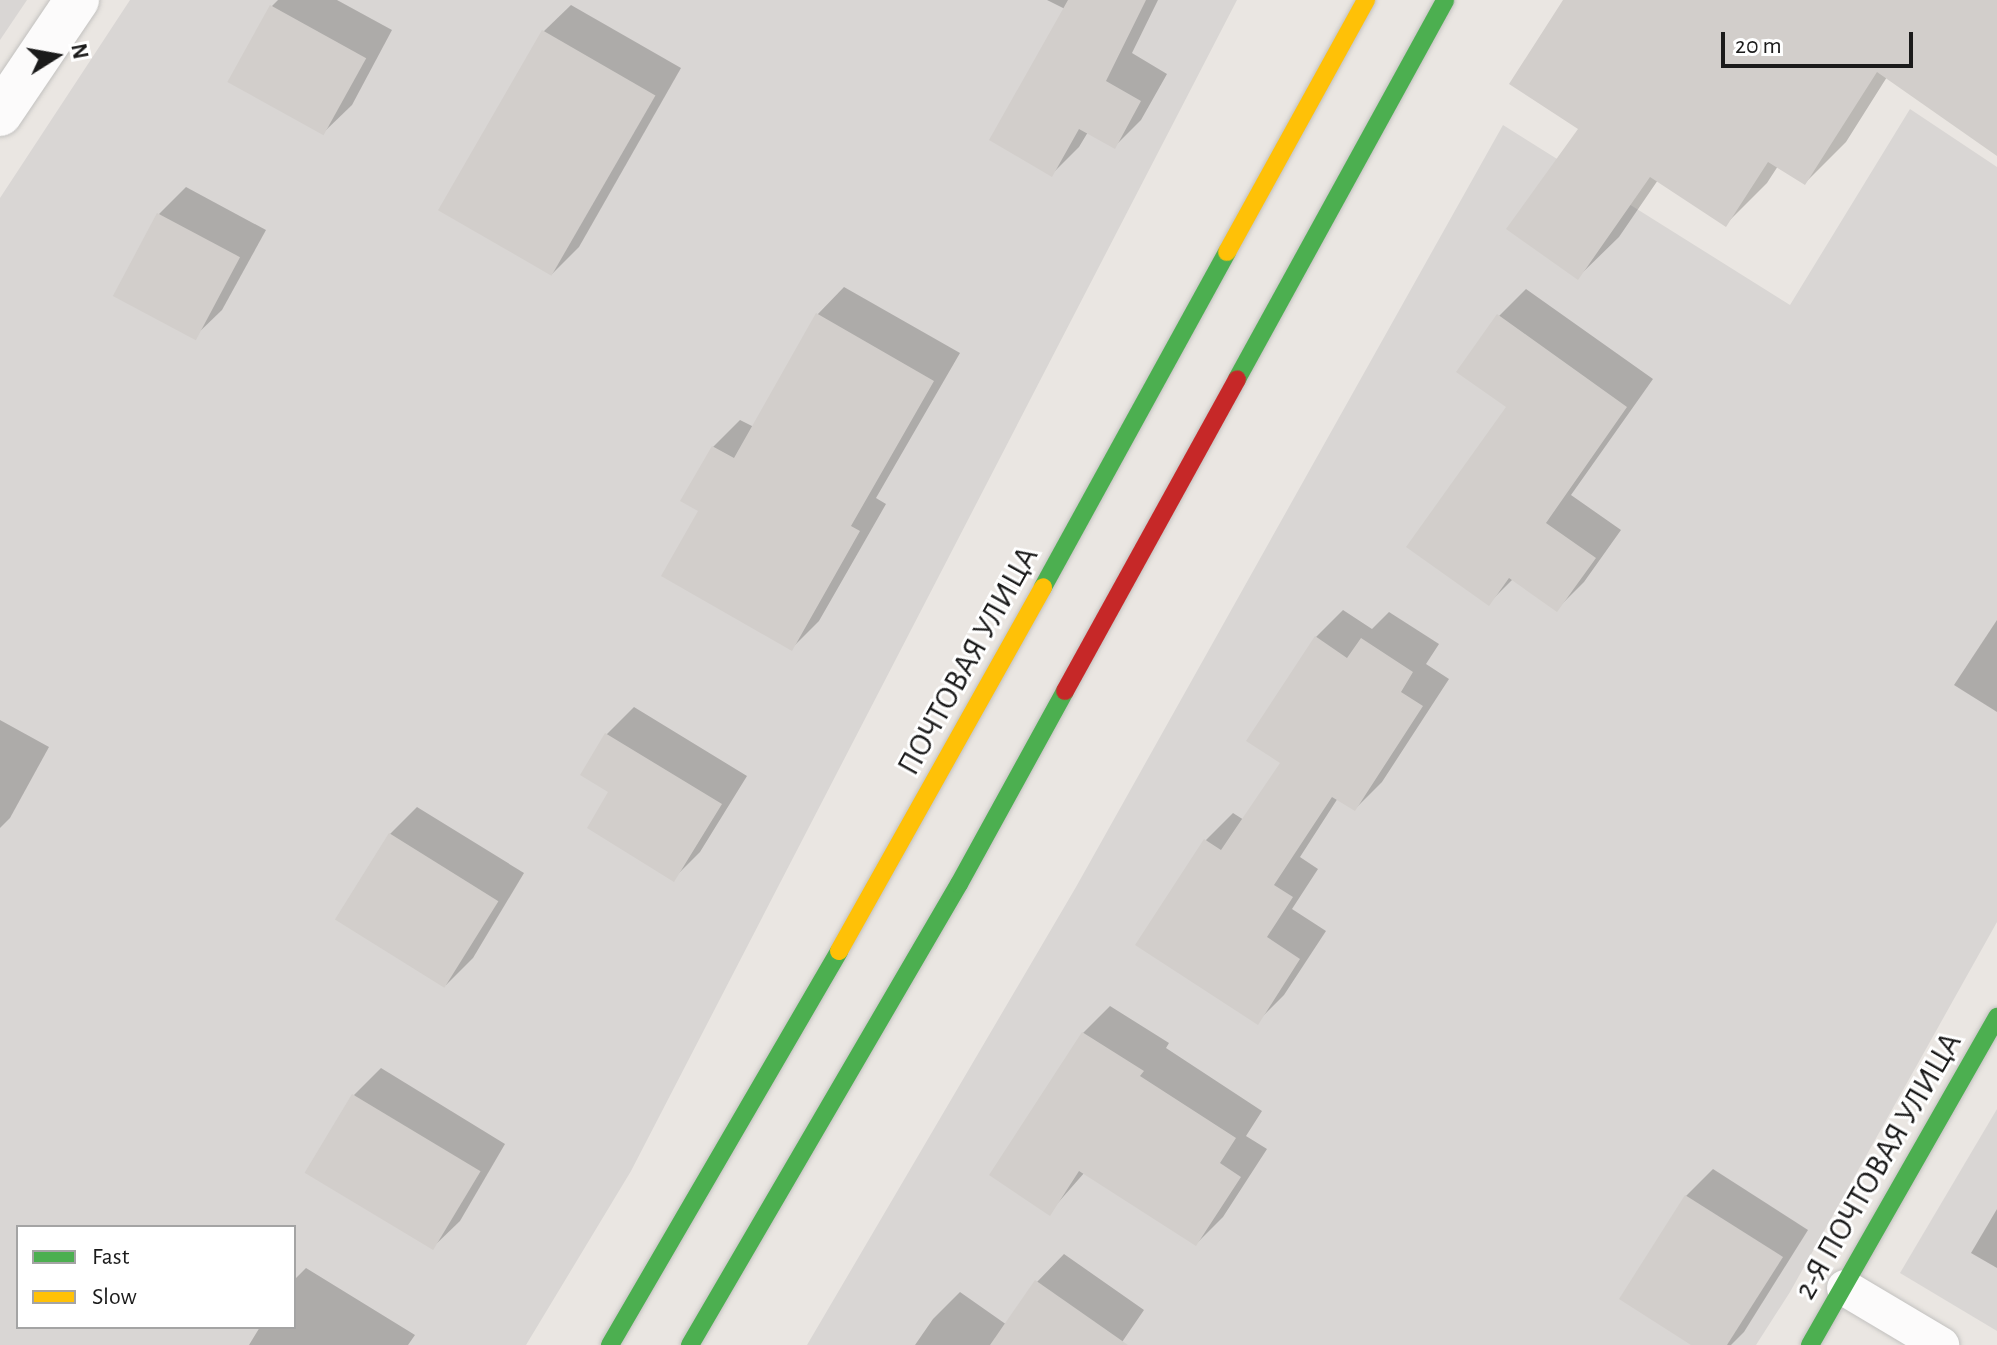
<!DOCTYPE html>
<html>
<head>
<meta charset="utf-8">
<style>
  body { margin:0 }
  #map { position:relative; width:1997px; height:1345px; overflow:hidden; background:#eae6e2; font-family:"Alegreya Sans",sans-serif }
  div>[style] { position:absolute }
  .residential>* { inset:0; background:#d9d6d4 }
  .shadow>* { inset:0; background:#0003 }
  .building>* { inset:0; background:#d2cecb; transform-origin:0 0 }
  .roads { filter:drop-shadow(0 0 2px #c2c1bf) drop-shadow(0 0 2px #c2c1bf) }
  .lane>* { height:36px; margin:-18px; padding:0 18px; transform-origin:18px; border-radius:18px; background:#fcfbfb }
  .street>* { height:44px; margin:-22px; padding:0 22px; transform-origin:22px; border-radius:22px; background:#fcfbfb }
  .fast>* { height:18px; margin:-9px; padding:0 9px; transform-origin:9px; border-radius:9px; background:#4caf50 }
  .slow>* { height:18px; margin:-9px; padding:0 9px; transform-origin:9px; border-radius:9px; background:#ffc107 }
  .jam>* { height:18px; margin:-9px; padding:0 9px; transform-origin:9px; border-radius:9px; background:#c62828 }
  span { translate:-50% -50%; white-space:nowrap; text-align:center; line-height:1.15; -webkit-text-stroke:6px #fff; paint-order:stroke }
  .street-label { font-size:32px; color:#1b1b1b }
  .legend { position:absolute; left:16px; top:1225px; width:280px; height:104px; box-sizing:border-box; background:#fff; border:2px solid #a4a4a4; margin:0; padding:10px 14px; list-style:none; font-size:24px; color:#1b1b1b }
  .legend li { display:flex; align-items:center; gap:16px; height:40px }
  .legend b { width:40px; border:2px solid #a4a4a4 }
  .north { position:absolute; left:16px; top:16px; width:80px; height:80px; -webkit-text-stroke:6px #fff; paint-order:stroke; rotate:79deg; font-size:22px; font-weight:700; line-height:32px; text-align:center; color:#1b1b1b }
  .north::after { content:''; display:block; margin:auto; width:28px; height:36px; background:#1b1b1b; clip-path:polygon(50% 0,100% 100%,50% 72%,0 100%) }
  .scale { position:absolute; left:1721px; top:32px; width:192px; height:36px; box-sizing:border-box; border:4px solid #1b1b1b; border-top:0; padding-left:10px; font-size:24px; line-height:28px; white-space:nowrap; color:#1b1b1b; -webkit-text-stroke:6px #fff; paint-order:stroke }
</style>
</head>
<body>
<div id="map">
  <div class="residential">
    <i style="clip-path:polygon(0 0,27px 0,0 40px)"></i>
    <i style="clip-path:polygon(evenodd,130px 0,1237px 0,631px 1171px,526px 1345px,0 1345px,0 198px,130px 0,18px 1227px,294px 1227px,294px 1327px,18px 1327px,18px 1227px)"></i>
    <i style="clip-path:polygon(1910px 109px,1997px 167px,1997px 922px,1790px 1292px,1756px 1345px,807px 1345px,1076px 887px,1503px 125px,1790px 305px)"></i>
    <i style="clip-path:polygon(1997px 1109px,1997px 1331px,1900px 1273px)"></i>
  </div>
  <div class="shadow">
    <i style="clip-path:polygon(278px 0,337px 0,392px 30px,352px 105px,324px 132px,272px 6px)"></i>
    <i style="clip-path:polygon(1047px 0,1158px 0,1132px 53px,1167px 74px,1141px 120px,1114px 147px,1088px 132px,1079px 147px,1052px 174px,1065px 9px)"></i>
    <i style="clip-path:polygon(1565px 0,1997px 0,1997px 141px,1887px 77px,1846px 142px,1805px 183px,1778px 166px,1767px 183px,1726px 224px,1658px 180px,1619px 237px,1577px 278px,1580px 128px)"></i>
    <i style="clip-path:polygon(571px 5px,681px 68px,579px 247px,552px 274px,543px 32px)"></i>
    <i style="clip-path:polygon(186px 187px,266px 230px,222px 310px,194px 337px,159px 214px)"></i>
    <i style="clip-path:polygon(844px 287px,960px 353px,876px 498px,886px 504px,819px 621px,792px 648px,701px 510px,713px 447px,740px 420px,754px 427px,817px 315px)"></i>
    <i style="clip-path:polygon(1526px 289px,1653px 379px,1571px 495px,1621px 530px,1584px 582px,1557px 609px,1514px 578px,1488px 604px,1508px 406px,1499px 316px)"></i>
    <i style="clip-path:polygon(1343px 610px,1372px 629px,1389px 612px,1439px 644px,1426px 664px,1449px 679px,1382px 782px,1355px 809px,1338px 798px,1300px 857px,1318px 869px,1292px 909px,1326px 931px,1284px 995px,1257px 1022px,1206px 840px,1233px 813px,1244px 820px,1282px 762px,1316px 637px)"></i>
    <i style="clip-path:polygon(1997px 620px,1997px 712px,1954px 685px)"></i>
    <i style="clip-path:polygon(634px 707px,747px 776px,700px 852px,673px 879px,611px 791px,583px 774px,607px 734px)"></i>
    <i style="clip-path:polygon(0 720px,49px 747px,10px 818px,0 828px)"></i>
    <i style="clip-path:polygon(417px 807px,524px 873px,473px 958px,446px 985px,390px 834px)"></i>
    <i style="clip-path:polygon(1110px 1006px,1169px 1043px,1166px 1048px,1262px 1111px,1246px 1136px,1267px 1149px,1223px 1217px,1196px 1244px,1085px 1172px,1049px 1213px,1083px 1033px)"></i>
    <i style="clip-path:polygon(381px 1068px,505px 1144px,460px 1221px,432px 1248px,354px 1095px)"></i>
    <i style="clip-path:polygon(1713px 1169px,1808px 1230px,1744px 1332px,1731px 1345px,1695px 1345px,1686px 1196px)"></i>
    <i style="clip-path:polygon(1997px 1209px,1997px 1268px,1971px 1253px)"></i>
    <i style="clip-path:polygon(1064px 1254px,1144px 1310px,1120px 1345px,915px 1345px,933px 1319px,960px 1292px,1007px 1325px,1037px 1282px)"></i>
    <i style="clip-path:polygon(306px 1268px,415px 1335px,408px 1345px,249px 1345px,260px 1327px,294px 1327px,294px 1280px)"></i>
  </div>
  <div class="building">
    <i style="clip-path:polygon(1068px 0,1146px 0,1106px 81px,1141px 101px,1115px 149px,1079px 129px,1052px 177px,989px 140px)"></i>
    <i style="clip-path:polygon(1563px 0,1997px 0,1997px 156px,1877px 72px,1805px 185px,1768px 162px,1726px 227px,1650px 177px,1578px 280px,1506px 229px,1578px 129px,1509px 84px)"></i>
    <i style="left:270px;top:5px;width:110px;height:88px;rotate:29deg"></i>
    <i style="left:542px;top:30px;width:131px;height:208px;rotate:30deg"></i>
    <i style="left:157px;top:213px;width:94px;height:94px;rotate:28deg"></i>
    <i style="clip-path:polygon(816px 313px,934px 381px,851px 526px,860px 531px,792px 651px,661px 576px,698px 511px,680px 501px,712px 446px,734px 458px)"></i>
    <i style="clip-path:polygon(1497px 314px,1627px 407px,1546px 523px,1596px 558px,1557px 612px,1509px 578px,1489px 606px,1406px 547px,1506px 407px,1456px 372px)"></i>
    <i style="clip-path:polygon(1315px 636px,1347px 658px,1361px 638px,1413px 672px,1401px 692px,1423px 706px,1355px 811px,1332px 797px,1274px 885px,1293px 897px,1267px 937px,1300px 959px,1258px 1025px,1135px 945px,1204px 839px,1221px 850px,1280px 763px,1246px 741px)"></i>
    <i style="clip-path:polygon(605px 733px,722px 804px,674px 882px,587px 828px,608px 792px,580px 775px)"></i>
    <i style="left:389px;top:833px;width:129px;height:102px;rotate:32deg"></i>
    <i style="clip-path:polygon(1082px 1032px,1144px 1071px,1140px 1076px,1236px 1138px,1220px 1163px,1241px 1177px,1196px 1246px,1079px 1171px,1050px 1216px,989px 1175px)"></i>
    <i style="left:352px;top:1094px;width:150px;height:92px;rotate:31deg"></i>
    <i style="clip-path:polygon(1685px 1195px,1783px 1257px,1727px 1345px,1691px 1345px,1619px 1299px)"></i>
    <i style="clip-path:polygon(1035px 1280px,1128px 1345px,990px 1345px)"></i>
  </div>
  <div class="roads">
    <div class="lane">
      <i style="left:1845px;top:1288px;width:112px;rotate:30.7deg"></i>
    </div>
    <div class="street">
      <i style="left:0;top:114px;width:138px;rotate:-56deg"></i>
    </div>
    <div class="fast">
      <i style="left:1237px;top:379px;width:432px;rotate:-61.2deg"></i>
      <i style="left:1043px;top:587px;width:382px;rotate:-61.2deg"></i>
      <i style="left:610px;top:1345px;width:456px;rotate:-59.8deg"></i>
      <i style="left:690px;top:1345px;width:534px;rotate:-59.74deg"></i>
      <i style="left:959px;top:884px;width:220px;rotate:-61.2deg"></i>
      <i style="left:1810px;top:1345px;width:378px;rotate:-60.3deg"></i>
    </div>
    <div class="slow">
      <i style="left:1227px;top:252px;width:288px;rotate:-61.1deg"></i>
      <i style="left:839px;top:951px;width:417px;rotate:-60.7deg"></i>
    </div>
    <div class="jam">
      <i style="left:1065px;top:691px;width:356px;rotate:-61.1deg"></i>
    </div>
  </div>
  <div class="street-label">
    <span style="left:968px;top:661px;rotate:-61deg">ПОЧТОВАЯ УЛИЦА</span>
    <span style="left:1878px;top:1166px;rotate:-60deg">2-Я ПОЧТОВАЯ УЛИЦА</span>
  </div>
  <ul class="legend">
  <li><b style="height:10px;background:#4caf50"></b>Fast</li>
  <li><b style="height:10px;background:#ffc107"></b>Slow</li>
  </ul>
  <div class="north">N</div>
  <div class="scale">20 m</div>
</div>
</body>
</html>
